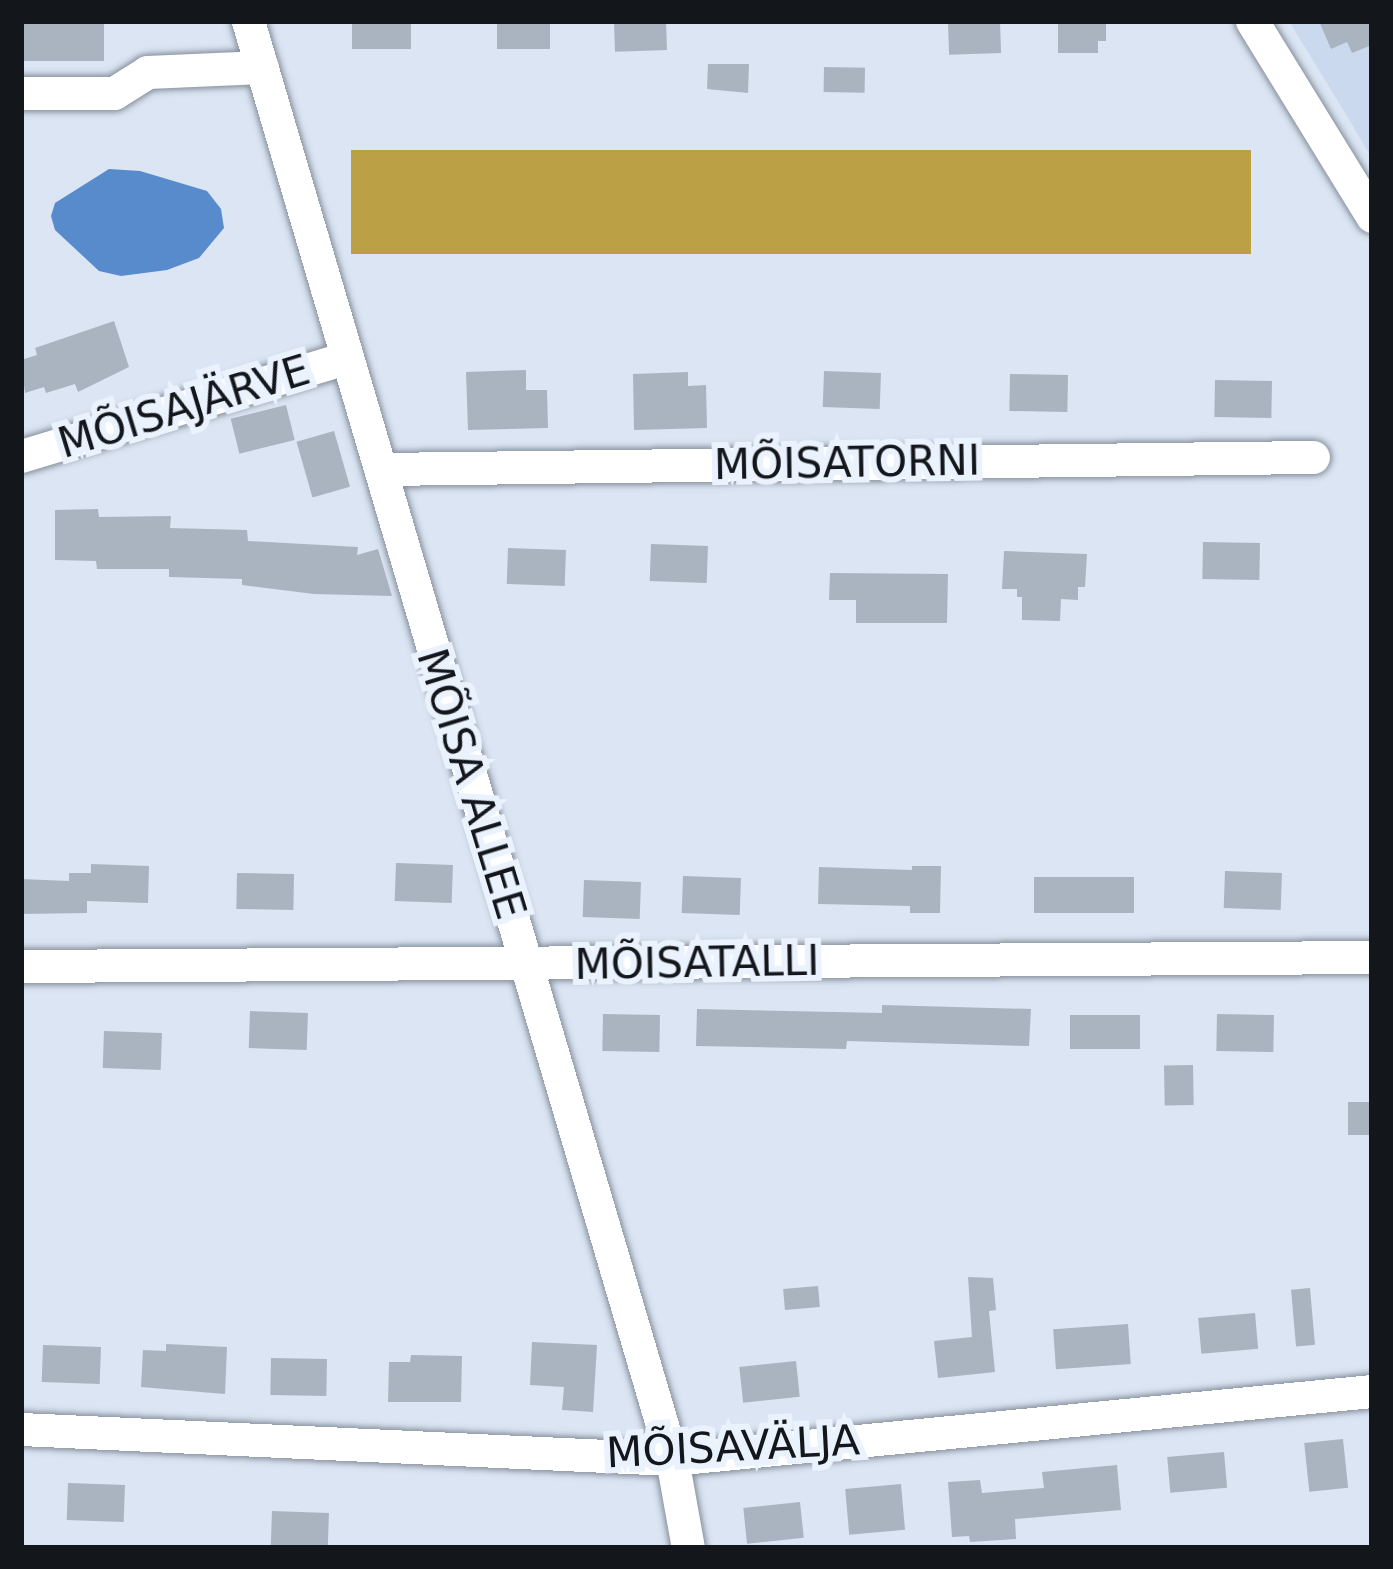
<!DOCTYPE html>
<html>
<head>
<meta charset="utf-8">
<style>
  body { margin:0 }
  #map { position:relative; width:1393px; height:1569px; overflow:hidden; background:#dbe5f3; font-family:"DejaVu Sans",sans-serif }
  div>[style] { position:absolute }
  .built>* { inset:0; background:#cad9ed }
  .forest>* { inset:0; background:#bba046; transform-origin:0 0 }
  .water>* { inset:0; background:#578bcc }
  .building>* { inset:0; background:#aab4c1; transform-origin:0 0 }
  .roads { filter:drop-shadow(0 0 3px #868f9c) drop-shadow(0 0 3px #868f9c) }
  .minor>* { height:33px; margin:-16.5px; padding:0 16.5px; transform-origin:16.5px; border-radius:16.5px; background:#fff }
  span { translate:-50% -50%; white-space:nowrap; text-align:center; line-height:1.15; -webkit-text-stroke:12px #eaf2fd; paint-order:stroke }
  .street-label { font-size:42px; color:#13161b }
  .frame { position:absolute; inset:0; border:24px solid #13161b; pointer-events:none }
</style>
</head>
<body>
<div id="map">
  <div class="built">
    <i style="clip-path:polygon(1289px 21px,1372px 21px,1372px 159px,1350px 121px)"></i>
  </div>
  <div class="forest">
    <i style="left:351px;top:150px;width:900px;height:104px"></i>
  </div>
  <div class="water">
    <i style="clip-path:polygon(109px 169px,140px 171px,207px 191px,221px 209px,224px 228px,199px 258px,167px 270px,121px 276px,99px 271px,55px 230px,51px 216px,55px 203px)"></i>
  </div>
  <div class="building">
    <i style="left:21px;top:21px;width:83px;height:40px"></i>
    <i style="left:352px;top:21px;width:59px;height:28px"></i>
    <i style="left:550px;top:21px;width:28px;height:53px;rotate:90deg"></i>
    <i style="left:666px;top:21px;width:29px;height:52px;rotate:88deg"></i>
    <i style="clip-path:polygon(1058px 21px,1106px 21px,1106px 41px,1098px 41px,1098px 53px,1058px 53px)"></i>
    <i style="clip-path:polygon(1319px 21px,1372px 21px,1372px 45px,1352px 53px,1347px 42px,1331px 49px)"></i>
    <i style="left:1000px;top:22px;width:31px;height:52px;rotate:88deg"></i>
    <i style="clip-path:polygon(708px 64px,749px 64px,748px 93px,707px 89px)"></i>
    <i style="left:824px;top:67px;width:41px;height:25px;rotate:1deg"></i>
    <i style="clip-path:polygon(114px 321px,129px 367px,78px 392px,75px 384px,46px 393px,44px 387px,25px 393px,21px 360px,37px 355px,35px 348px)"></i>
    <i style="clip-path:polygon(526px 370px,526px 390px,547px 390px,548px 428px,468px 430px,466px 372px)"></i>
    <i style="left:824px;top:371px;width:57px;height:36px;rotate:2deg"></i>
    <i style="clip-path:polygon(688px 372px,688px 386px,706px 385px,707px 428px,634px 430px,633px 374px)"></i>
    <i style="left:1010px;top:374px;width:58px;height:37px;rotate:1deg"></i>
    <i style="left:1215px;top:380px;width:57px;height:37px;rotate:1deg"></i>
    <i style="left:286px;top:405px;width:36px;height:57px;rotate:76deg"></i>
    <i style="left:334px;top:431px;width:58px;height:39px;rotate:74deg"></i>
    <i style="clip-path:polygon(98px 509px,99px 517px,171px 516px,170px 528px,247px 530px,248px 541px,358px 547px,357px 555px,378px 549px,392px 596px,314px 594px,242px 585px,242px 579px,169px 577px,169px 569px,97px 569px,96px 561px,55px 560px,55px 510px)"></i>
    <i style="left:1203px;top:542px;width:57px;height:37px;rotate:1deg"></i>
    <i style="left:651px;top:544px;width:57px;height:37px;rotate:2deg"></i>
    <i style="left:508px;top:548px;width:58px;height:36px;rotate:2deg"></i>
    <i style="clip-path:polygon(1004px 551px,1087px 554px,1085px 587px,1078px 587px,1078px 600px,1061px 599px,1060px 621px,1022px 620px,1022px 597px,1017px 597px,1017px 589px,1002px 589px)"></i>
    <i style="clip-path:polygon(830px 573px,948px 574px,947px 623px,856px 623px,856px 600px,829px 600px)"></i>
    <i style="left:396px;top:863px;width:57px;height:38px;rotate:2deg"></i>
    <i style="clip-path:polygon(91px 864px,149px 866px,148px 903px,87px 901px,87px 913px,21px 914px,21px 879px,69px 881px,69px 873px,91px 873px)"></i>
    <i style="clip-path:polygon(912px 866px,941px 866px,940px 913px,910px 913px,910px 906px,818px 904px,819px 867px,912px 870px)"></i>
    <i style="left:1225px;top:871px;width:57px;height:37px;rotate:2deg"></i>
    <i style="left:237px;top:873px;width:57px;height:36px;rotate:1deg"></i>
    <i style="left:683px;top:876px;width:58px;height:37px;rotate:2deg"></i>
    <i style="left:1034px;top:877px;width:100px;height:36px"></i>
    <i style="left:584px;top:880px;width:57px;height:37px;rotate:2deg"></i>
    <i style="clip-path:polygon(882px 1005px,1031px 1009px,1029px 1046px,847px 1041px,846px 1049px,696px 1046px,697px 1009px,882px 1013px)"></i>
    <i style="left:250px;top:1011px;width:58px;height:37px;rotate:2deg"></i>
    <i style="left:603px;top:1014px;width:57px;height:37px;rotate:1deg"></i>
    <i style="left:1217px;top:1014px;width:57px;height:37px;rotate:1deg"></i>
    <i style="left:1140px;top:1015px;width:34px;height:70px;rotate:90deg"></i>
    <i style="left:104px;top:1031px;width:58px;height:37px;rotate:2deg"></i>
    <i style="left:1193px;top:1065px;width:40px;height:29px;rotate:89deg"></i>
    <i style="left:1348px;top:1102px;width:24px;height:33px"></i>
    <i style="clip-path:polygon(968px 1277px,993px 1278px,996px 1310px,989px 1311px,995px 1372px,938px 1378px,934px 1341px,972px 1337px)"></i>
    <i style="left:818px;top:1286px;width:21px;height:35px;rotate:85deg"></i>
    <i style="left:1310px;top:1288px;width:57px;height:19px;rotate:85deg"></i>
    <i style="left:1255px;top:1313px;width:36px;height:57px;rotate:85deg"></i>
    <i style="left:1128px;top:1324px;width:40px;height:75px;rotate:86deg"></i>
    <i style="clip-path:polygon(532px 1342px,597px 1345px,593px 1412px,562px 1410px,564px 1387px,530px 1385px)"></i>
    <i style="clip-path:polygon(166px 1344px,227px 1347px,225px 1394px,141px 1387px,143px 1350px,166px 1351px)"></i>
    <i style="left:43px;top:1345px;width:58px;height:37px;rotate:2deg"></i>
    <i style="clip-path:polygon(411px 1355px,462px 1356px,461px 1402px,388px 1402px,389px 1362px,410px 1362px)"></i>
    <i style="left:271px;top:1358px;width:56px;height:37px;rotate:1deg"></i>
    <i style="left:796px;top:1361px;width:36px;height:57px;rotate:84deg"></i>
    <i style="left:1343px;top:1439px;width:49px;height:39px;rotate:84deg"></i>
    <i style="left:1224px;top:1452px;width:36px;height:57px;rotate:85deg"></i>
    <i style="clip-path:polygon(1117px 1465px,1121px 1510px,1015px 1519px,1016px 1539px,970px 1542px,969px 1536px,952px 1537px,948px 1482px,980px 1480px,982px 1493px,1044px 1488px,1042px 1472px)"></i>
    <i style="left:68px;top:1483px;width:57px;height:37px;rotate:2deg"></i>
    <i style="left:901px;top:1484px;width:46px;height:56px;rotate:85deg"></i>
    <i style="left:800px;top:1502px;width:36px;height:57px;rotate:84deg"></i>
    <i style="left:272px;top:1511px;width:57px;height:37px;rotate:2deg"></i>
  </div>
  <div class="roads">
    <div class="minor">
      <i style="left:248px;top:21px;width:1499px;rotate:73.57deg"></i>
      <i style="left:672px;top:1459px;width:90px;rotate:79.8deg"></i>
      <i style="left:1252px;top:21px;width:229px;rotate:58.4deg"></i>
      <i style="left:21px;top:93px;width:93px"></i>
      <i style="left:114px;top:93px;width:39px;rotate:-32deg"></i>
      <i style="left:147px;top:72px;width:115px;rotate:-2.5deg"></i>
      <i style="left:21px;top:456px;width:339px;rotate:-16.8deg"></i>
      <i style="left:381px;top:469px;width:932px;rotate:-0.74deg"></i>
      <i style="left:21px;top:966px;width:1351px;rotate:-0.38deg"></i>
      <i style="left:21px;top:1429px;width:652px;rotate:2.64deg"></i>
      <i style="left:672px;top:1459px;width:703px;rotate:-5.55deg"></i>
    </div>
  </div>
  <div class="street-label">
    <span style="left:184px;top:407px;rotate:-17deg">MÕISAJÄRVE</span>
    <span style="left:847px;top:463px;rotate:-1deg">MÕISATORNI</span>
    <span style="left:471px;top:784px;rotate:73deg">MÕISA ALLEE</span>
    <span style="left:697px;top:963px;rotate:-1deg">MÕISATALLI</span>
    <span style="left:733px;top:1447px;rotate:-3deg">MÕISAVÄLJA</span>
  </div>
  <div class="frame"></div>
</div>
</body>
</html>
